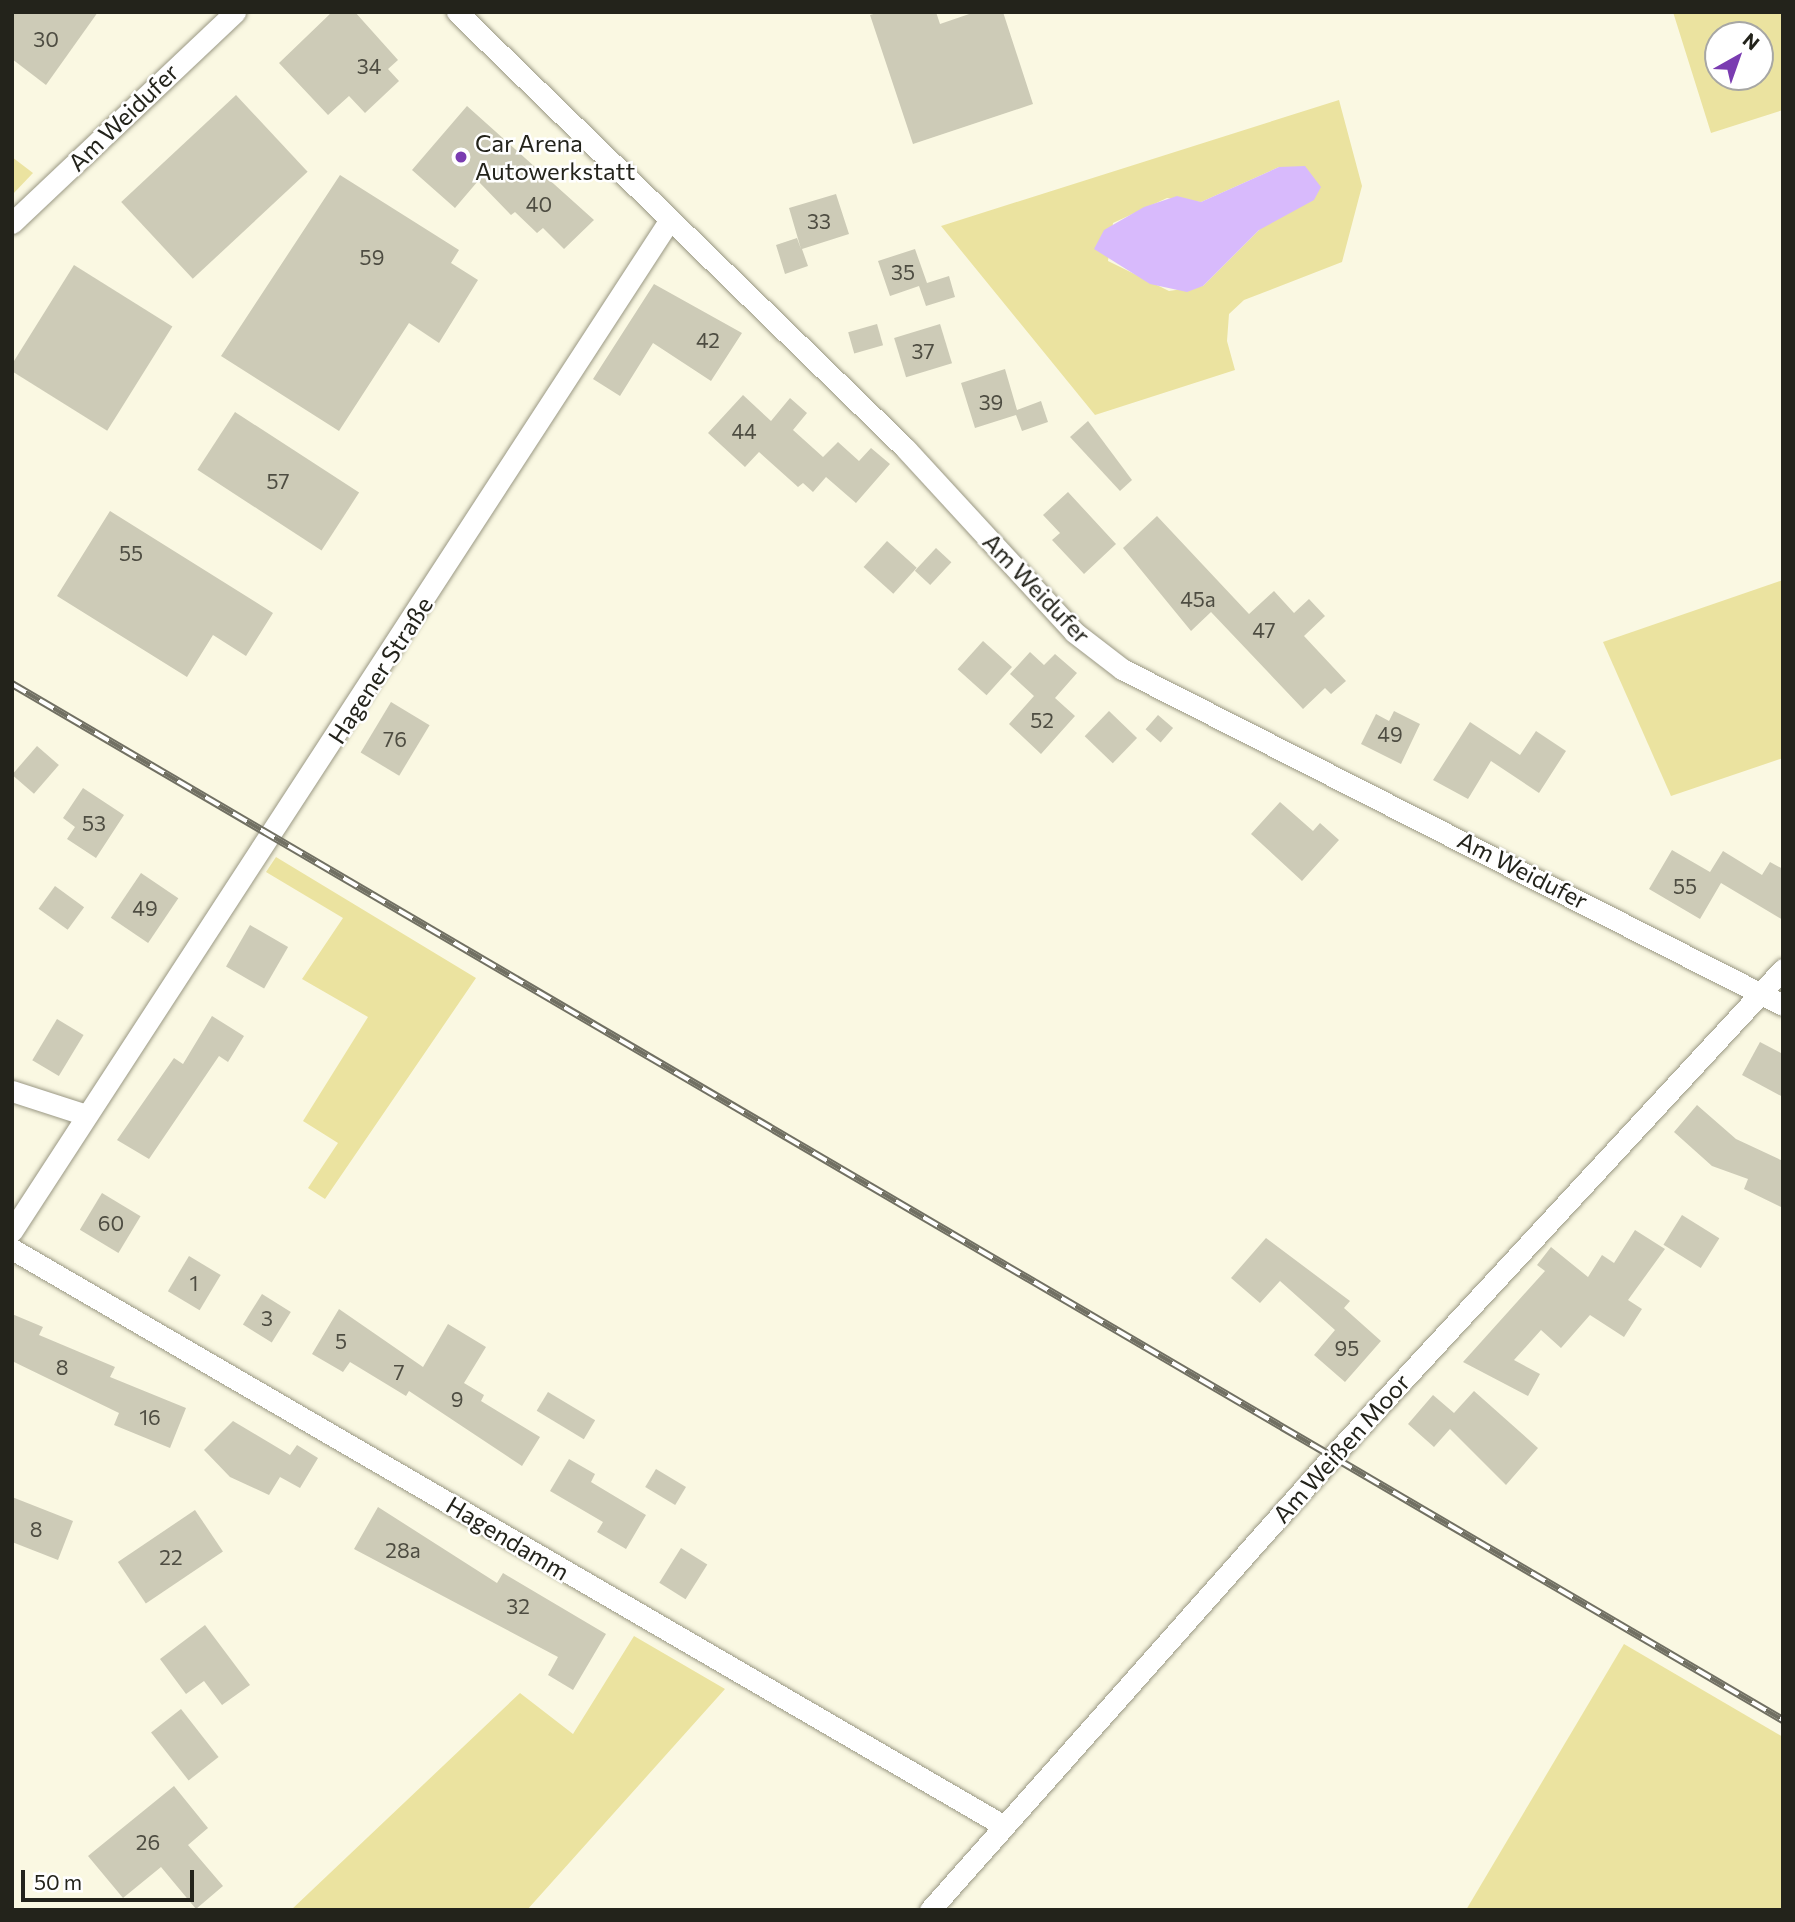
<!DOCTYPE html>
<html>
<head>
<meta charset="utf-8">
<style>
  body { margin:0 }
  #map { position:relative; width:1795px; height:1922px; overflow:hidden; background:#faf8e2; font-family:Commissioner,sans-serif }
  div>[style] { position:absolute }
  .green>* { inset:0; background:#ebe3a0 }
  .water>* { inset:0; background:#d8bafc }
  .building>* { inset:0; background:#cdcbb7; transform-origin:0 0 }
  .roads { filter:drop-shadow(0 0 2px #9a9884) drop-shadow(0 0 2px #9a9884) }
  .minor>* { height:21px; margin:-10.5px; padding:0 10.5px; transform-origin:10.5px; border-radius:10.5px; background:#fff }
  .rail>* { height:8px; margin-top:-4px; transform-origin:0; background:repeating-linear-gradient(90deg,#fff 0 16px,#717063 0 32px); box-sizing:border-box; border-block:2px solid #717063 }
  .dots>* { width:19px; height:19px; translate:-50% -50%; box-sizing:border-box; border:4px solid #fff; border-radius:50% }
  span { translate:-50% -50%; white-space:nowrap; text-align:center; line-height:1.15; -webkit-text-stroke:5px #fff; paint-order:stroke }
  .number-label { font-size:21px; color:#4e4d42 }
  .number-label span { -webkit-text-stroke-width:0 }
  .street-label { font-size:24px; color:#23231b }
  .poi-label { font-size:24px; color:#23231b }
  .left { translate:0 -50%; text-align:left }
  .frame { position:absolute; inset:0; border:14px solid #23231b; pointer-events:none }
  .north { position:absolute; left:1704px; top:21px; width:70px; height:70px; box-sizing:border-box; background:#fff; border:2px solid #a7a7a4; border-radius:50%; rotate:40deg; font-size:19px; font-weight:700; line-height:28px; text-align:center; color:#23231b }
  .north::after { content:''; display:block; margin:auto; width:24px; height:32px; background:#7a3cb1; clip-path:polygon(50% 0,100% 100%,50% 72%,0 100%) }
  .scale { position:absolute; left:21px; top:1870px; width:173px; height:32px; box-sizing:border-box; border:4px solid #23231b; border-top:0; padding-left:9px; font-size:21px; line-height:24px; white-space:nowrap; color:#23231b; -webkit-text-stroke:5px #fff; paint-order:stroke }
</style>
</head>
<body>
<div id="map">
  <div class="green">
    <i style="clip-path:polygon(evenodd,1673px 12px,1783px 12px,1783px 110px,1711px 133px,1673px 12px,1760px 35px,1760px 77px,1718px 77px,1718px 35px,1760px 35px)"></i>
    <i style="clip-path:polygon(evenodd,1339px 100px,1362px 186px,1342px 262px,1244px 300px,1229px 314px,1227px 341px,1235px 370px,1095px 415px,941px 226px,1339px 100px,1279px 167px,1259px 230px,1203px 286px,1169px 291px,1108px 261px,1113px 223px,1167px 198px,1201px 202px,1279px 167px)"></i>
    <i style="clip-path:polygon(12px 157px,33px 173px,12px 195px)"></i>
    <i style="clip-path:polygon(1783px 580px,1783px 758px,1671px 796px,1603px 642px)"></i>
    <i style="clip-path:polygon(276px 857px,476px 978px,325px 1199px,308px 1188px,338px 1143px,303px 1121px,368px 1017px,302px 979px,343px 918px,266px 872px)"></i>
    <i style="clip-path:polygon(634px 1636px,725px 1689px,527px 1910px,291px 1910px,520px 1693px,573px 1734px)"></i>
    <i style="clip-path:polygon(1624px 1644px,1783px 1737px,1783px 1910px,1466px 1910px)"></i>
  </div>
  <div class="water">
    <i style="clip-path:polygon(1305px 166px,1321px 187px,1314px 200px,1259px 230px,1203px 286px,1187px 292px,1150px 284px,1094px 249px,1104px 230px,1144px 207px,1177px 196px,1201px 202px,1279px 167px)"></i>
  </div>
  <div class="building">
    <i style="clip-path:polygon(12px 12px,98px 12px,46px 85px,12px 59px)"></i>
    <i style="clip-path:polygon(332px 12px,355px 12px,398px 60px,388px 69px,399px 81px,365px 113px,349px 96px,328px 115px,279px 63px)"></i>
    <i style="clip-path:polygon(880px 12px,936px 12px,940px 24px,975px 12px,1003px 12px,1033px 104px,913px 144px,870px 15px)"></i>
    <i style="left:236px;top:95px;width:105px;height:157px;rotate:47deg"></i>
    <i style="clip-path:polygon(467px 106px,594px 220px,564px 249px,543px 228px,537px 233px,515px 212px,511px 215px,478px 181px,455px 208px,412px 170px)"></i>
    <i style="clip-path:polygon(340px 175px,459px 250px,451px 263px,478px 280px,439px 343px,409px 323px,339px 431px,221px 356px)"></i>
    <i style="clip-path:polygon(836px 194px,849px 234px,802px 249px,808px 266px,785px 274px,776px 245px,797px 238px,801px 249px,789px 208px)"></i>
    <i style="clip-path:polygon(915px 249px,927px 283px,949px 276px,955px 297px,926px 306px,919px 286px,890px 296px,878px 261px)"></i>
    <i style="left:74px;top:265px;width:116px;height:123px;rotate:32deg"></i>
    <i style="clip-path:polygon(654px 284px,742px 333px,711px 381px,653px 343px,620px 396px,593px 379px)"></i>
    <i style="left:877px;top:324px;width:22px;height:30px;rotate:74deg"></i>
    <i style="left:940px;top:324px;width:41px;height:48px;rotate:73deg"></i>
    <i style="clip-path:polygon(1005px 369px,1017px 410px,1041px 401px,1048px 422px,1022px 431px,1016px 415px,975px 428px,961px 383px)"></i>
    <i style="clip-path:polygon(743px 395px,771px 421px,790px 398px,807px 413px,793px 430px,823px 457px,838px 442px,859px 461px,871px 448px,890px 464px,856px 503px,826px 477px,813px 492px,803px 483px,798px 487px,759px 452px,745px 467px,708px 433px)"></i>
    <i style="left:235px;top:412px;width:148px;height:69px;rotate:33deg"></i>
    <i style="clip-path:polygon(1088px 421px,1132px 480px,1120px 491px,1070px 437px)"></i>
    <i style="clip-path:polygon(1068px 492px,1116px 544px,1084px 574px,1052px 540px,1060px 533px,1043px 515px)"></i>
    <i style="clip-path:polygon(110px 511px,273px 613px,246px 656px,213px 635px,187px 677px,57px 596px)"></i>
    <i style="clip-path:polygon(1157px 516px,1249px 614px,1274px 591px,1294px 613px,1309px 599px,1325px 616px,1304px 636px,1346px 681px,1331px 694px,1325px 688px,1303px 709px,1211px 612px,1191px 631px,1123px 548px)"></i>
    <i style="left:887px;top:541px;width:40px;height:35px;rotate:42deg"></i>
    <i style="left:936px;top:548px;width:21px;height:31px;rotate:43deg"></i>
    <i style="left:983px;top:641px;width:39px;height:38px;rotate:42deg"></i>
    <i style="clip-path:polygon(1030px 652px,1044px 665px,1055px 654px,1077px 673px,1055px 698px,1075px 716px,1041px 754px,1009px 724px,1034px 696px,1010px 674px)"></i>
    <i style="left:391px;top:702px;width:45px;height:59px;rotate:31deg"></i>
    <i style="left:1109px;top:711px;width:39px;height:35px;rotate:44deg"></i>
    <i style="clip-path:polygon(1394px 711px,1420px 724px,1401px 764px,1361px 744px,1376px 714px,1389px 721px)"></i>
    <i style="left:1158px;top:715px;width:20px;height:19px;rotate:41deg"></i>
    <i style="clip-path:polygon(1470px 722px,1520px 755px,1536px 731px,1566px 751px,1539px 793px,1491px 761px,1468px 799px,1433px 780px)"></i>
    <i style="left:37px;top:746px;width:29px;height:38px;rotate:41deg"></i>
    <i style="clip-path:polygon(83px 788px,124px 815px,96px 858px,67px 839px,75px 827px,63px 818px)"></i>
    <i style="clip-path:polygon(1280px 802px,1313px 831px,1320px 823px,1339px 840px,1302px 881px,1251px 834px)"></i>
    <i style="clip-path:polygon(1672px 850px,1710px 872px,1723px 851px,1762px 875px,1770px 862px,1783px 869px,1783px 920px,1721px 883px,1700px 919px,1649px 889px)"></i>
    <i style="left:141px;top:873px;width:45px;height:54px;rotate:34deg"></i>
    <i style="left:55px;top:886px;width:36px;height:28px;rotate:36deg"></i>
    <i style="left:250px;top:925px;width:44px;height:48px;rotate:30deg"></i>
    <i style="clip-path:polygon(212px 1016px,244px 1036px,228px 1062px,219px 1056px,149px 1159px,117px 1140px,174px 1058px,183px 1064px)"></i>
    <i style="left:57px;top:1019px;width:31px;height:48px;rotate:31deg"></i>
    <i style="clip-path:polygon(1760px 1042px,1783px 1054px,1783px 1097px,1742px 1075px)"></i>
    <i style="clip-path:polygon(1697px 1105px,1736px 1139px,1783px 1161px,1783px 1208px,1744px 1189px,1748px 1179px,1712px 1166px,1674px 1132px)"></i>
    <i style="left:102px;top:1193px;width:45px;height:43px;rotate:31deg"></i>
    <i style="left:1682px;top:1215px;width:44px;height:35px;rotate:32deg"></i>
    <i style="clip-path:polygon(1635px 1230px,1665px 1249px,1628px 1300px,1642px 1309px,1624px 1337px,1590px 1315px,1561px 1348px,1541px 1330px,1514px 1360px,1540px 1374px,1528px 1396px,1463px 1362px,1545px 1271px,1537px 1265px,1551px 1247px,1588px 1277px,1602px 1255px,1614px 1263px)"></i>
    <i style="clip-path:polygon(1266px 1238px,1350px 1301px,1344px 1308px,1381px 1341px,1345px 1382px,1314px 1355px,1335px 1330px,1280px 1281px,1260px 1303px,1231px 1278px)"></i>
    <i style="left:189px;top:1256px;width:37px;height:41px;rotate:31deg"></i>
    <i style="left:262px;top:1294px;width:34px;height:36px;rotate:32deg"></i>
    <i style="clip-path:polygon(339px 1309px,423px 1367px,448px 1324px,486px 1347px,464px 1383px,484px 1395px,481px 1401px,540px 1437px,522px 1466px,409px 1391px,406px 1396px,350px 1362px,343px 1372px,312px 1354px)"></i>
    <i style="clip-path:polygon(12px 1314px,43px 1327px,39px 1335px,115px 1367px,110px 1377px,186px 1408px,170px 1448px,114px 1425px,119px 1413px,12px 1361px)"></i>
    <i style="clip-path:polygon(1474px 1391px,1538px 1448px,1506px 1485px,1450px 1429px,1434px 1447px,1408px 1424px,1433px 1395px,1454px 1413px)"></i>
    <i style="left:548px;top:1392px;width:55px;height:22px;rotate:31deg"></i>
    <i style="clip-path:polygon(233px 1421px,290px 1455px,297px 1445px,318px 1458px,300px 1488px,280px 1477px,269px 1495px,230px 1477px,204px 1450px)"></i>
    <i style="clip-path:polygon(569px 1459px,595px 1474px,591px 1482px,646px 1515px,626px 1549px,597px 1532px,603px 1522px,550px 1491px)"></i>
    <i style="left:656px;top:1469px;width:35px;height:21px;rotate:31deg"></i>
    <i style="clip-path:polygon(12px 1497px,73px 1521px,58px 1560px,12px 1542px)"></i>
    <i style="clip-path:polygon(378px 1507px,497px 1583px,503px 1573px,606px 1634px,573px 1690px,548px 1675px,558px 1657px,354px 1549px)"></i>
    <i style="left:195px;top:1510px;width:50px;height:93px;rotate:56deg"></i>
    <i style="left:681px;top:1548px;width:31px;height:41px;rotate:32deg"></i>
    <i style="clip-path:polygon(205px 1625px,250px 1685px,222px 1705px,204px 1681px,186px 1694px,160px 1659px)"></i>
    <i style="left:181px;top:1709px;width:61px;height:38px;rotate:52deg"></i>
    <i style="clip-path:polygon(174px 1786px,208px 1828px,188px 1845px,223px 1886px,196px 1909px,161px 1867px,123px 1898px,88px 1856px)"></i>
  </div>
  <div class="roads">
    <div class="minor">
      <i style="left:457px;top:12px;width:627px;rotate:44.22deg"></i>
      <i style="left:906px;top:449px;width:248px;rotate:47.4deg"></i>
      <i style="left:1074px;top:632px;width:61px;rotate:37.6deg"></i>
      <i style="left:1122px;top:669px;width:741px;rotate:26.95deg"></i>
      <i style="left:12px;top:223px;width:307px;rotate:-43.4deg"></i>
      <i style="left:12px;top:1091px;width:78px;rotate:18deg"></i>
      <i style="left:12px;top:1231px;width:1205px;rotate:-56.96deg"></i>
      <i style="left:12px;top:1249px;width:1148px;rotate:30.18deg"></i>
      <i style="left:930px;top:1910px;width:604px;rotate:-48.42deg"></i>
      <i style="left:1331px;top:1458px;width:666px;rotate:-47.25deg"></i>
    </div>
  </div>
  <div class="rail">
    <i style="left:12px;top:684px;width:2052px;rotate:30.33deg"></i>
  </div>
  <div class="dots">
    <i style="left:461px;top:157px;background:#7a3cb1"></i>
  </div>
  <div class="number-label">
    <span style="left:46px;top:39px">30</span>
    <span style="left:369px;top:66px">34</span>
    <span style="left:539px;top:204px">40</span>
    <span style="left:819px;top:221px">33</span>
    <span style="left:372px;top:257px">59</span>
    <span style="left:903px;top:272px">35</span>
    <span style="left:708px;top:340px">42</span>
    <span style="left:923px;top:351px">37</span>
    <span style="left:991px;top:402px">39</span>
    <span style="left:744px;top:431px">44</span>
    <span style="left:278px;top:481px">57</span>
    <span style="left:131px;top:553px">55</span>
    <span style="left:1198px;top:599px">45a</span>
    <span style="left:1264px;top:630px">47</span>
    <span style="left:1042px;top:720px">52</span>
    <span style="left:1390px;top:734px">49</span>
    <span style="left:395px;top:739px">76</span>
    <span style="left:94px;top:823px">53</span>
    <span style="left:1685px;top:886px">55</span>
    <span style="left:145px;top:908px">49</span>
    <span style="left:111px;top:1223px">60</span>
    <span style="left:194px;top:1283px">1</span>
    <span style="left:267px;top:1318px">3</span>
    <span style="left:341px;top:1341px">5</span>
    <span style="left:1347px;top:1348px">95</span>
    <span style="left:62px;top:1367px">8</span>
    <span style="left:399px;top:1372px">7</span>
    <span style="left:457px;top:1399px">9</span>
    <span style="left:150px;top:1417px">16</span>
    <span style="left:36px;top:1529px">8</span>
    <span style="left:403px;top:1550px">28a</span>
    <span style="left:171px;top:1557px">22</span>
    <span style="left:518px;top:1606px">32</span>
    <span style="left:148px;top:1842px">26</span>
  </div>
  <div class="street-label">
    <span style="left:123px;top:117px;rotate:-44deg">Am Weidufer</span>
    <span style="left:1037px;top:588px;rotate:46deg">Am Weidufer</span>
    <span style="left:380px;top:670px;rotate:-57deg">Hagener Straße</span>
    <span style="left:1523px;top:870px;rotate:27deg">Am Weidufer</span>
    <span style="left:1341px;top:1448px;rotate:-48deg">Am Weißen Moor</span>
    <span style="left:508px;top:1538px;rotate:31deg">Hagendamm</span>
  </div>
  <div class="poi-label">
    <span class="left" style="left:475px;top:157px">Car Arena<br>Autowerkstatt</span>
  </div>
  <div class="frame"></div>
  <div class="north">N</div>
  <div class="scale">50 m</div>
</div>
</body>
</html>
